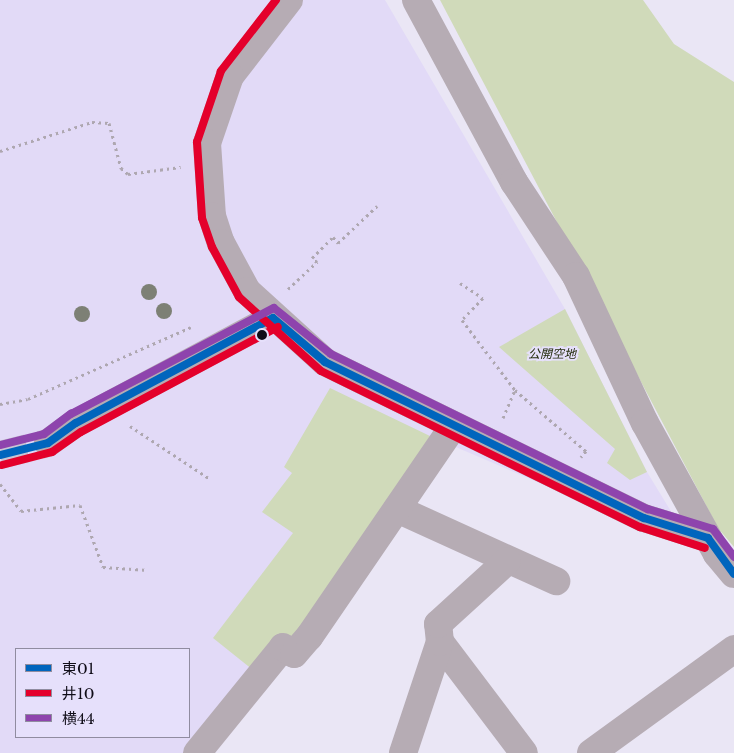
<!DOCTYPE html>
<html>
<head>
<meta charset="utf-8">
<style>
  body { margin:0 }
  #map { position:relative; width:734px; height:753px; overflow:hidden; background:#eae6f5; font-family:"Libre Baskerville","Noto Sans JP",serif }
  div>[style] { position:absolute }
  .built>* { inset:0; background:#e2daf7 }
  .green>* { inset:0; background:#d0daba }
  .minor-tunnel>* { height:28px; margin-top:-14px; transform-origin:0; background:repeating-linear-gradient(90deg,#c9c5d4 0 28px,transparent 0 42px) }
  .path>* { height:3px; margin-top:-1.5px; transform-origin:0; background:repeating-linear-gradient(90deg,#aea7b0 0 2.5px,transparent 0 6.5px) }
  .minor>* { height:28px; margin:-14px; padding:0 14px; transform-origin:14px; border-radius:14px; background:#b6acb4 }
  .bus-1>* { height:8px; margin:-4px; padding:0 4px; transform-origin:4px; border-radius:4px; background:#0065bd }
  .bus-2>* { height:8px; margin:-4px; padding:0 4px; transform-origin:4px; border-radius:4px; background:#e4002b }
  .bus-3>* { height:8px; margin:-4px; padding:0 4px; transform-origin:4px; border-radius:4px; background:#8e44ad }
  .trees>* { width:16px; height:16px; margin:-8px; border-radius:50%; background:#7d8075 }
  .dots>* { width:14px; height:14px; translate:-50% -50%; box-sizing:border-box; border:2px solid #e6e0fb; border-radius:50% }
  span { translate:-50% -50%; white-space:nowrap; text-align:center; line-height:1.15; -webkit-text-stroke:4px #e6e0fb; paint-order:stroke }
  .park-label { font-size:12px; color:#242d0d; font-style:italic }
  .legend { position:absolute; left:15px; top:648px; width:175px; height:90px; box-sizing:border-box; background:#e6e0fb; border:1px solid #908ca0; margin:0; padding:6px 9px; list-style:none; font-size:15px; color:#100d18 }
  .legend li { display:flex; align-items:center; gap:10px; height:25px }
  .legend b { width:25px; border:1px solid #908ca0 }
</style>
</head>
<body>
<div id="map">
  <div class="built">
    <i style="clip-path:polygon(evenodd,0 0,385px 0,565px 309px,647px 472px,694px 549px,430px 436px,303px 631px,282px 640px,190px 753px,0 753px,0 0,16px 649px,189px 649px,189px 737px,16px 737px,16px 649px)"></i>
  </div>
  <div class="green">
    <i style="clip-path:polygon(440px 0,643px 0,674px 44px,734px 82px,734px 547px,718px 528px)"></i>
    <i style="clip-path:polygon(565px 309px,647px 472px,630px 480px,607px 463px,615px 449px,499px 347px)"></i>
    <i style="clip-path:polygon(330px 388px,430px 436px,363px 545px,303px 631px,282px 640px,253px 670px,213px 638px,293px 533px,262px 512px,292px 473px,284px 467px)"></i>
  </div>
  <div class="minor-tunnel">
    <i style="left:0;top:455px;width:49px;rotate:-14deg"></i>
  </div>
  <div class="path">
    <i style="left:0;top:151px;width:96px;rotate:-17.5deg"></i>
    <i style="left:92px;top:122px;width:17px;rotate:3deg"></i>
    <i style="left:109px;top:123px;width:47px;rotate:75.1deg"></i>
    <i style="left:121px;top:168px;width:9px;rotate:41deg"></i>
    <i style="left:128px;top:174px;width:53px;rotate:-7.5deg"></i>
    <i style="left:460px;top:283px;width:27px;rotate:33deg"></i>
    <i style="left:483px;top:298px;width:30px;rotate:134deg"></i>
    <i style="left:462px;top:320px;width:88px;rotate:52.9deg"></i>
    <i style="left:515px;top:390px;width:94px;rotate:40.7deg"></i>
    <i style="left:586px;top:451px;width:8px;rotate:130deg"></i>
    <i style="left:288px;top:289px;width:40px;rotate:-43deg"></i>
    <i style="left:317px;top:262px;width:6px;rotate:-141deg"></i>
    <i style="left:312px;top:258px;width:30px;rotate:-45deg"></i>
    <i style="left:333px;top:237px;width:8px;rotate:50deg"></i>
    <i style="left:338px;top:243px;width:54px;rotate:-43.5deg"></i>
    <i style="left:0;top:404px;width:28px;rotate:-10deg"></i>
    <i style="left:28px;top:399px;width:178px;rotate:-23.8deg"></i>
    <i style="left:503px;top:418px;width:30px;rotate:-67deg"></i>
    <i style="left:130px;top:426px;width:96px;rotate:33.5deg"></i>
    <i style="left:0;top:484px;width:34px;rotate:52deg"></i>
    <i style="left:21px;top:511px;width:59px;rotate:-5.8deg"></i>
    <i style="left:80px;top:505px;width:66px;rotate:69.6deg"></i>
    <i style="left:103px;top:567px;width:45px;rotate:3.8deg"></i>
  </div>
  <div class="minor">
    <i style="left:289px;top:0;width:96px;rotate:127.8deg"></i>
    <i style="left:230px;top:76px;width:71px;rotate:108.9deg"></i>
    <i style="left:207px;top:143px;width:73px;rotate:86.1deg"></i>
    <i style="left:212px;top:216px;width:28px;rotate:72deg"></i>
    <i style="left:221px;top:243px;width:55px;rotate:61.6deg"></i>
    <i style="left:247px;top:291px;width:105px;rotate:42.3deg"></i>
    <i style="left:325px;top:362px;width:355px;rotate:26.1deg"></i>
    <i style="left:644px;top:518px;width:67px;rotate:17.4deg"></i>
    <i style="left:416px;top:0;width:207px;rotate:61.7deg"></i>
    <i style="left:514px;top:182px;width:113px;rotate:56.6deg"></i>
    <i style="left:576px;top:276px;width:162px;rotate:64.9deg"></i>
    <i style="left:645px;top:423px;width:149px;rotate:61.2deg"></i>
    <i style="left:717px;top:554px;width:26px;rotate:50deg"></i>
    <i style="left:48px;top:443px;width:34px;rotate:-36deg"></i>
    <i style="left:76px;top:423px;width:223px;rotate:-28.1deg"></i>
    <i style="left:397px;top:509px;width:175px;rotate:24.4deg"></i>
    <i style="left:440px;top:642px;width:139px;rotate:52.9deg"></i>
    <i style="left:197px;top:753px;width:136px;rotate:-50.9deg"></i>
    <i style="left:283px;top:647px;width:13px;rotate:32deg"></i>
    <i style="left:294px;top:654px;width:23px;rotate:-49deg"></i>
    <i style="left:309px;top:637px;width:255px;rotate:-55.6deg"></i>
    <i style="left:403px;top:753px;width:117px;rotate:-71.6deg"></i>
    <i style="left:440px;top:642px;width:18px;rotate:-96deg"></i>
    <i style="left:438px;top:624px;width:93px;rotate:-42.4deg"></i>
    <i style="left:591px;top:753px;width:177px;rotate:-36deg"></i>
  </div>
  <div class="bus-1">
    <i style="left:273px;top:318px;width:68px;rotate:40.2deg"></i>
    <i style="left:325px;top:362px;width:355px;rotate:26.1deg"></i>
    <i style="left:644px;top:518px;width:67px;rotate:17.4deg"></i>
    <i style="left:708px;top:538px;width:44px;rotate:54.2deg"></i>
    <i style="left:0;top:455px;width:49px;rotate:-14deg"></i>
    <i style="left:48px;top:443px;width:34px;rotate:-36deg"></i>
    <i style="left:76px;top:423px;width:223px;rotate:-28.1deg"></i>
  </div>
  <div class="bus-2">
    <i style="left:276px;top:0;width:90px;rotate:127.8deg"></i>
    <i style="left:221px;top:71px;width:75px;rotate:108.7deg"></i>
    <i style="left:197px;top:142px;width:76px;rotate:86.2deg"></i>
    <i style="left:202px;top:218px;width:31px;rotate:71deg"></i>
    <i style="left:212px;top:247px;width:57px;rotate:61.6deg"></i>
    <i style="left:239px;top:297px;width:110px;rotate:42.1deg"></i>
    <i style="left:321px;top:371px;width:355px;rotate:26.1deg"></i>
    <i style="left:640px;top:527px;width:68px;rotate:17.9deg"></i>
    <i style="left:2px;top:465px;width:52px;rotate:-14.6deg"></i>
    <i style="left:52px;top:452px;width:35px;rotate:-35deg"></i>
    <i style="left:81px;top:432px;width:223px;rotate:-28.1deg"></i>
  </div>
  <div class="bus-3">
    <i style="left:0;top:445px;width:45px;rotate:-14deg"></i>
    <i style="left:44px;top:434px;width:34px;rotate:-37deg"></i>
    <i style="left:71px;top:414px;width:229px;rotate:-27.6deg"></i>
    <i style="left:274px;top:308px;width:73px;rotate:38.9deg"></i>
    <i style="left:331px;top:354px;width:353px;rotate:26.1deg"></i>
    <i style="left:648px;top:509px;width:68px;rotate:17.1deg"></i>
    <i style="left:713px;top:529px;width:35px;rotate:53deg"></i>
  </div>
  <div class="trees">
    <i style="left:149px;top:292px"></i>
    <i style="left:164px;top:311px"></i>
    <i style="left:82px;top:314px"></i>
  </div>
  <div class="dots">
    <i style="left:262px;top:335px;background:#100d18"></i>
  </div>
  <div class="park-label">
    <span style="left:552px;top:354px">公開空地</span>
  </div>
  <ul class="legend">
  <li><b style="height:6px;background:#0065bd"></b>東01</li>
  <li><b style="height:6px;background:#e4002b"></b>井10</li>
  <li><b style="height:6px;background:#8e44ad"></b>横44</li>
  </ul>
</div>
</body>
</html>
